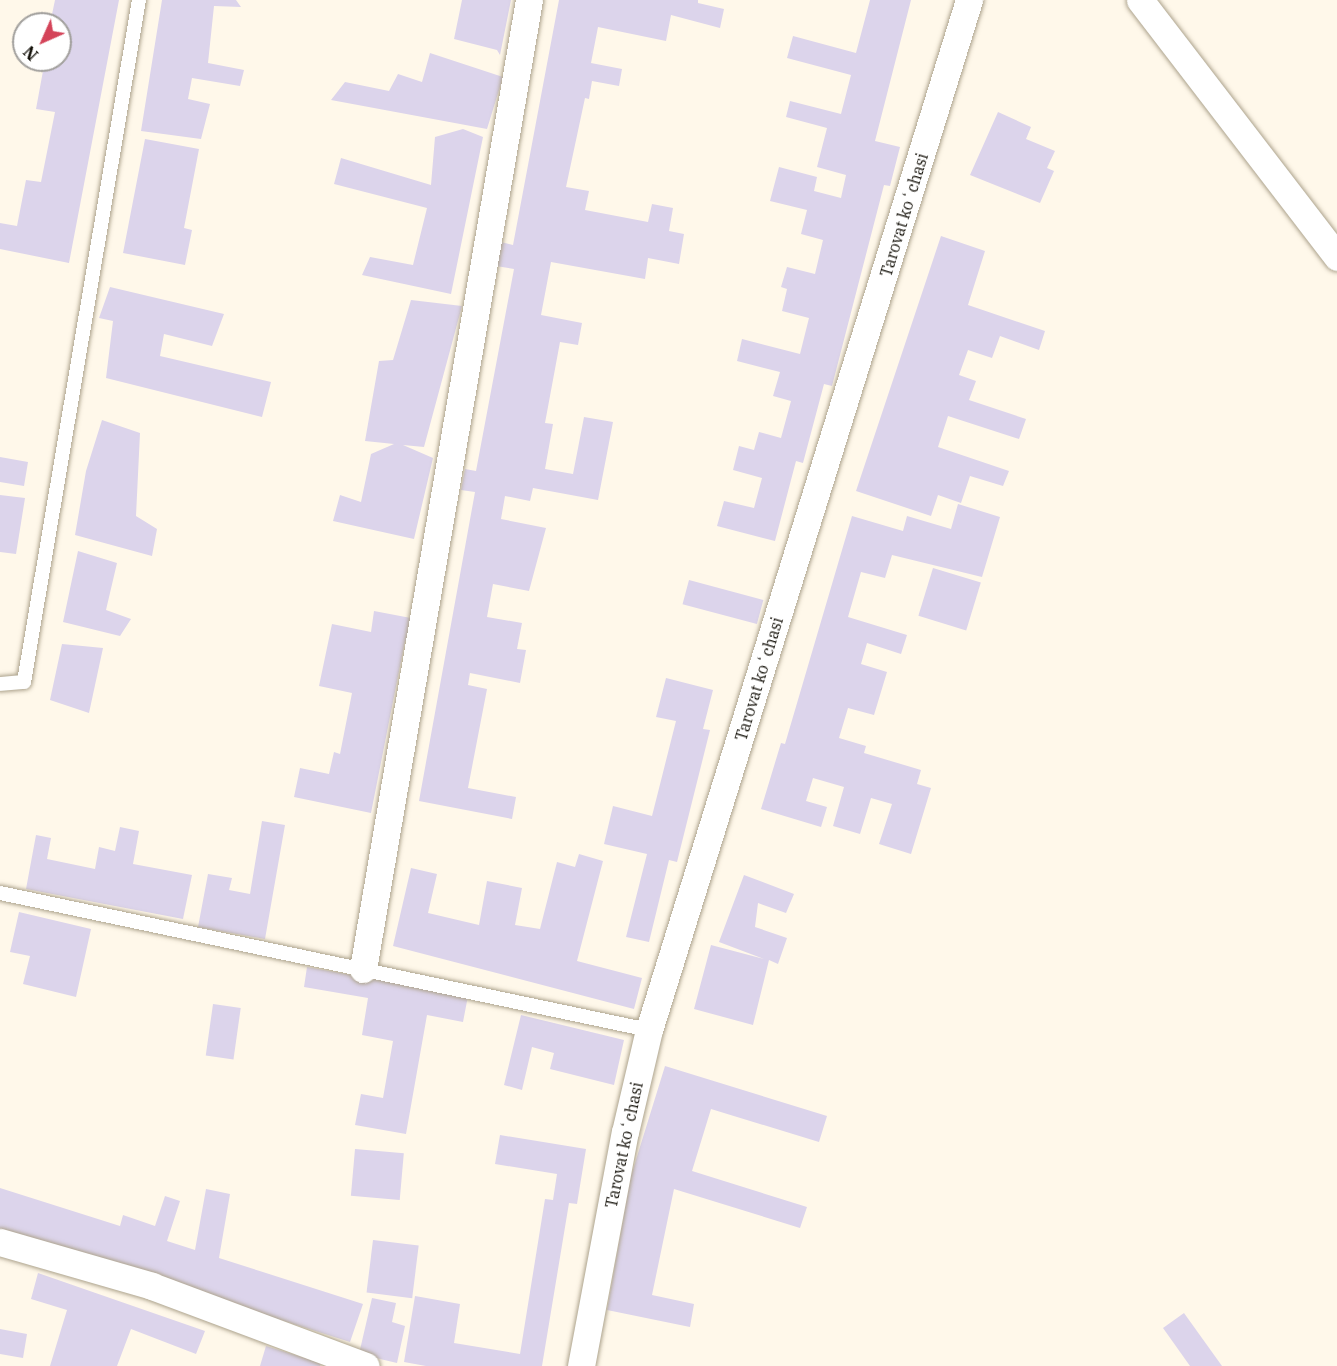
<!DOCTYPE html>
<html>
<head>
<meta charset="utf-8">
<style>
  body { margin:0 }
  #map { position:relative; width:1337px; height:1366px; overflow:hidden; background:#fff8ea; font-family:"IBM Plex Serif",serif }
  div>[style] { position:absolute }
  .building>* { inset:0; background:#dcd4eb; transform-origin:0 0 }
  .roads { filter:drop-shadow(0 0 2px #ada38d) drop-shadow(0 0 2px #ada38d) }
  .lane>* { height:14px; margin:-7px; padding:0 7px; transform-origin:7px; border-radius:7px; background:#fff }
  .street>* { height:27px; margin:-13.5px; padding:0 13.5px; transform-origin:13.5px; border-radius:13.5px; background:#fff }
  span { translate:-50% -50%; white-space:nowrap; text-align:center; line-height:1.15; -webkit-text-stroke:5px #fff; paint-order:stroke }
  .street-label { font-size:16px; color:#131008 }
  .north { position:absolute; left:12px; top:12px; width:60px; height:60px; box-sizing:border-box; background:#fff; border:2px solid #a19f9c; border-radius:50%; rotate:225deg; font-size:16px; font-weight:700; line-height:24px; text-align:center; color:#131008 }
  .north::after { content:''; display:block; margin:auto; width:21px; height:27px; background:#d44459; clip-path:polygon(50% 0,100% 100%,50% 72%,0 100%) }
</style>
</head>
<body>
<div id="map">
  <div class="building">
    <i style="clip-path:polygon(55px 0,119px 0,69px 263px,0 249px,0 223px,17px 226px,26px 180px,41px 182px,55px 112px,36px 109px,45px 60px,64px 62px,70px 30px,50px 24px)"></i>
    <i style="clip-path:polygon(162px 0,236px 0,241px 7px,214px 6px,208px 63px,244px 70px,240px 86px,192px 78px,188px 99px,210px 104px,201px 139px,141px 131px)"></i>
    <i style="clip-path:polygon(462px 0,511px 0,500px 55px,497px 50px,454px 39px)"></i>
    <i style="clip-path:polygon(559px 0,698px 0,698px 3px,724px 9px,720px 28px,671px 15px,666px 41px,598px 27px,591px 63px,622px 69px,619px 86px,592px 81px,589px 99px,585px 98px,566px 187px,589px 191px,585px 210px,648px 222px,652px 204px,673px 208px,669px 231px,684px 234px,679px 264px,648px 258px,645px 279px,551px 262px,541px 315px,582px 323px,578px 345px,560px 342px,545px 423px,553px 424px,545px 469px,573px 474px,584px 417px,613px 422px,598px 500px,533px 488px,530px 501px,505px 496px,501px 519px,546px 528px,529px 591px,493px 584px,487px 617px,522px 623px,517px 649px,526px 650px,520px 683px,470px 673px,468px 685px,487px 689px,468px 788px,516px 797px,512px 819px,419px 801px,475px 492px,461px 490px,465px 469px,476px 471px,514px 269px,496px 266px,501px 242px,513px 245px)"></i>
    <i style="clip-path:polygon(870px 0,911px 0,875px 141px,900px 147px,890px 186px,884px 185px,832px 386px,824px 384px,803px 463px,796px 461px,775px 541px,717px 526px,724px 501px,754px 508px,762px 478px,733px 470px,739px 446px,754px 450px,759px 432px,781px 438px,791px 401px,773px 396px,780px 372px,737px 361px,742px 339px,800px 354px,809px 318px,782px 311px,787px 289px,781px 287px,787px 267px,815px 274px,823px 240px,801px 234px,807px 210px,770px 201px,779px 167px,817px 177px,814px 191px,841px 198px,846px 175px,817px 167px,827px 128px,786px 117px,790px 101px,841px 114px,851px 75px,787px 58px,793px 36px,856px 53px)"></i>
    <i style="clip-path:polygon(430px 53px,503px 77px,487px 129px,331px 100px,345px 82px,389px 91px,398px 74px,422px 82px)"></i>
    <i style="clip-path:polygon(998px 112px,1031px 127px,1026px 139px,1055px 151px,1047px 168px,1054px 171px,1040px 203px,970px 175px)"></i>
    <i style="clip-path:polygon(463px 129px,483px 137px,451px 294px,362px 275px,370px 257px,413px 265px,427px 208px,334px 184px,341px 158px,431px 185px,435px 137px)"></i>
    <i style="clip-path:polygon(145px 139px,199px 149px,184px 228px,192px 230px,185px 265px,123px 253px)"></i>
    <i style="clip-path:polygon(941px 236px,985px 251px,968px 305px,1045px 331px,1039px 350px,1000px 336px,992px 358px,968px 350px,959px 375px,976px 381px,969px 400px,1026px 419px,1019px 439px,948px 416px,938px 447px,1009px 471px,1003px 486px,970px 476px,961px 503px,938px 495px,931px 516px,856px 491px)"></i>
    <i style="clip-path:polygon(110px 287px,224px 314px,212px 346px,164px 334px,160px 356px,271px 382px,262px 417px,106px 378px,113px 321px,99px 318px)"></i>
    <i style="clip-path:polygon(411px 300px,462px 306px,424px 447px,403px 445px,433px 458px,414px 539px,333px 521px,340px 495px,361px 502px,371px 454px,394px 444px,365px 441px,379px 361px,393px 360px)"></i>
    <i style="clip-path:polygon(102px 420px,140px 433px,136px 516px,157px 529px,152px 556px,75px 535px,86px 471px)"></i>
    <i style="clip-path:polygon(0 457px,28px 462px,24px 486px,0 482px)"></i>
    <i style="clip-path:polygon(0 495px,25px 498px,16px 554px,0 552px)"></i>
    <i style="clip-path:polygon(958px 504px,1000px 517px,982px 577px,892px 555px,885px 578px,861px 572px,848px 617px,907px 635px,901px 654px,867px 643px,861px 664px,887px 672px,874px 715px,848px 708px,839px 738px,866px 746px,864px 753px,921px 770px,917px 784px,931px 788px,911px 854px,879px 844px,892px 804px,871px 798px,860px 834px,833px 826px,844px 787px,813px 778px,806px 801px,827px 807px,821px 827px,761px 809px,781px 743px,785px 744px,852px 516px,903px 531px,907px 516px,951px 529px)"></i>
    <i style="clip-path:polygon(78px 551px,117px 563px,106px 610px,131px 619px,120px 636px,63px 622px)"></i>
    <i style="left:933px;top:568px;width:50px;height:50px;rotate:17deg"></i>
    <i style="left:689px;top:580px;width:77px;height:25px;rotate:15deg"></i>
    <i style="clip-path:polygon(374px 611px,416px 619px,411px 643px,405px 641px,371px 813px,294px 797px,300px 768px,329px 774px,334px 752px,340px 754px,352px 693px,319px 686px,332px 624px,371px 632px)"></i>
    <i style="clip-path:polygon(62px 644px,103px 648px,89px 713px,50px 700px)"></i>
    <i style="clip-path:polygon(666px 678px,713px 690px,703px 729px,710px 730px,677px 862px,669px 860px,649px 942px,626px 937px,647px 854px,604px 844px,613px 806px,652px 816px,676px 721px,656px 717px)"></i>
    <i style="clip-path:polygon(262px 821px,285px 825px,265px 939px,198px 927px,208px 874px,232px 878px,229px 890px,250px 894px)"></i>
    <i style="clip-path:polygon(120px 827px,139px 831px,133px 864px,192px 875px,183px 919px,26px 889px,36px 835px,51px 838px,47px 859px,95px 869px,99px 847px,115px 851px)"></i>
    <i style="clip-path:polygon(579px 854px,603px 861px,577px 961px,642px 978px,634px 1009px,393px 946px,411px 868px,437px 874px,428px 913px,479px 925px,487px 881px,522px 888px,515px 925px,540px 929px,557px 862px,575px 867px)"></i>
    <i style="clip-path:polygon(744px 875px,794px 894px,786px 913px,758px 903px,755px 927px,787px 938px,778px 964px,769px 960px,753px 1025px,694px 1009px,711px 945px,764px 959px,719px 942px)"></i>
    <i style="clip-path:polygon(19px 912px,91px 929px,76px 997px,23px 984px,30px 956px,10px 952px)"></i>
    <i style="clip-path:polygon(307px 967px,468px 996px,463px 1022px,427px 1015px,406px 1134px,355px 1125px,361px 1094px,383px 1098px,393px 1041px,362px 1035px,368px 998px,304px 987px)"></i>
    <i style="left:213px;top:1004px;width:28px;height:52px;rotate:8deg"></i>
    <i style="clip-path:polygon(521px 1015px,624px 1040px,614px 1085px,550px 1069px,554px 1053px,532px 1047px,522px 1090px,504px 1085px)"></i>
    <i style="clip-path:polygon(665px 1066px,827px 1116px,819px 1142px,711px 1109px,692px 1171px,807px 1207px,800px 1228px,674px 1189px,652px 1295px,694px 1304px,690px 1327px,607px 1310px,631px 1176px)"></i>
    <i style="clip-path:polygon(500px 1135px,586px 1149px,577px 1204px,569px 1203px,542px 1366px,426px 1366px,404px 1362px,415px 1296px,460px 1304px,454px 1343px,520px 1354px,545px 1199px,553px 1200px,557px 1174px,495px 1164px)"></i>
    <i style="left:355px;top:1149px;width:49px;height:47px;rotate:5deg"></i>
    <i style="clip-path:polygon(0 1188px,120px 1226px,123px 1215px,155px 1226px,165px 1196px,180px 1201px,167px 1241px,195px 1250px,206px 1189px,230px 1194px,219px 1258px,363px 1304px,350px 1342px,0 1231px)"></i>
    <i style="left:373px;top:1240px;width:46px;height:53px;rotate:7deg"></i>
    <i style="clip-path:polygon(38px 1273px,205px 1331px,196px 1354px,131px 1329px,117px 1366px,50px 1366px,67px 1310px,31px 1299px)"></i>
    <i style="clip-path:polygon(372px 1298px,396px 1303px,392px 1322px,405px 1326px,397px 1363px,359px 1354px)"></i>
    <i style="clip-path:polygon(1184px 1313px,1222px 1366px,1190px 1366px,1163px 1328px)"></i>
    <i style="clip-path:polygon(0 1329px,27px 1334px,23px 1358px,0 1354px)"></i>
    <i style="clip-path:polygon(266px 1346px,321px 1363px,320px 1366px,260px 1366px)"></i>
  </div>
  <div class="roads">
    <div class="lane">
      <i style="left:0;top:684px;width:24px;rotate:-5deg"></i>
      <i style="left:24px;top:682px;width:692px;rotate:-80.43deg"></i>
      <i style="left:0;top:893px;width:663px;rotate:11.92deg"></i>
    </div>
    <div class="street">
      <i style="left:1140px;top:0;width:324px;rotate:52.5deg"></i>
      <i style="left:363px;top:969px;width:983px;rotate:-80.28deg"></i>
      <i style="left:0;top:1242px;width:158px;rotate:16.1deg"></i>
      <i style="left:152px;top:1286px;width:228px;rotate:20.5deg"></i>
      <i style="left:581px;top:1366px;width:238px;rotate:-79.4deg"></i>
      <i style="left:625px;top:1132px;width:105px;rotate:-76.8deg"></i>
      <i style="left:649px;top:1030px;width:1079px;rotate:-72.74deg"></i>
    </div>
  </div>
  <div class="street-label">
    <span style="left:904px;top:215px;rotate:-73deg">Tarovat koʻchasi</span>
    <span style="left:759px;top:679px;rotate:-73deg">Tarovat koʻchasi</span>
    <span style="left:624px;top:1145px;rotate:-78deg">Tarovat koʻchasi</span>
  </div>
  <div class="north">N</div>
</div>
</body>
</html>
